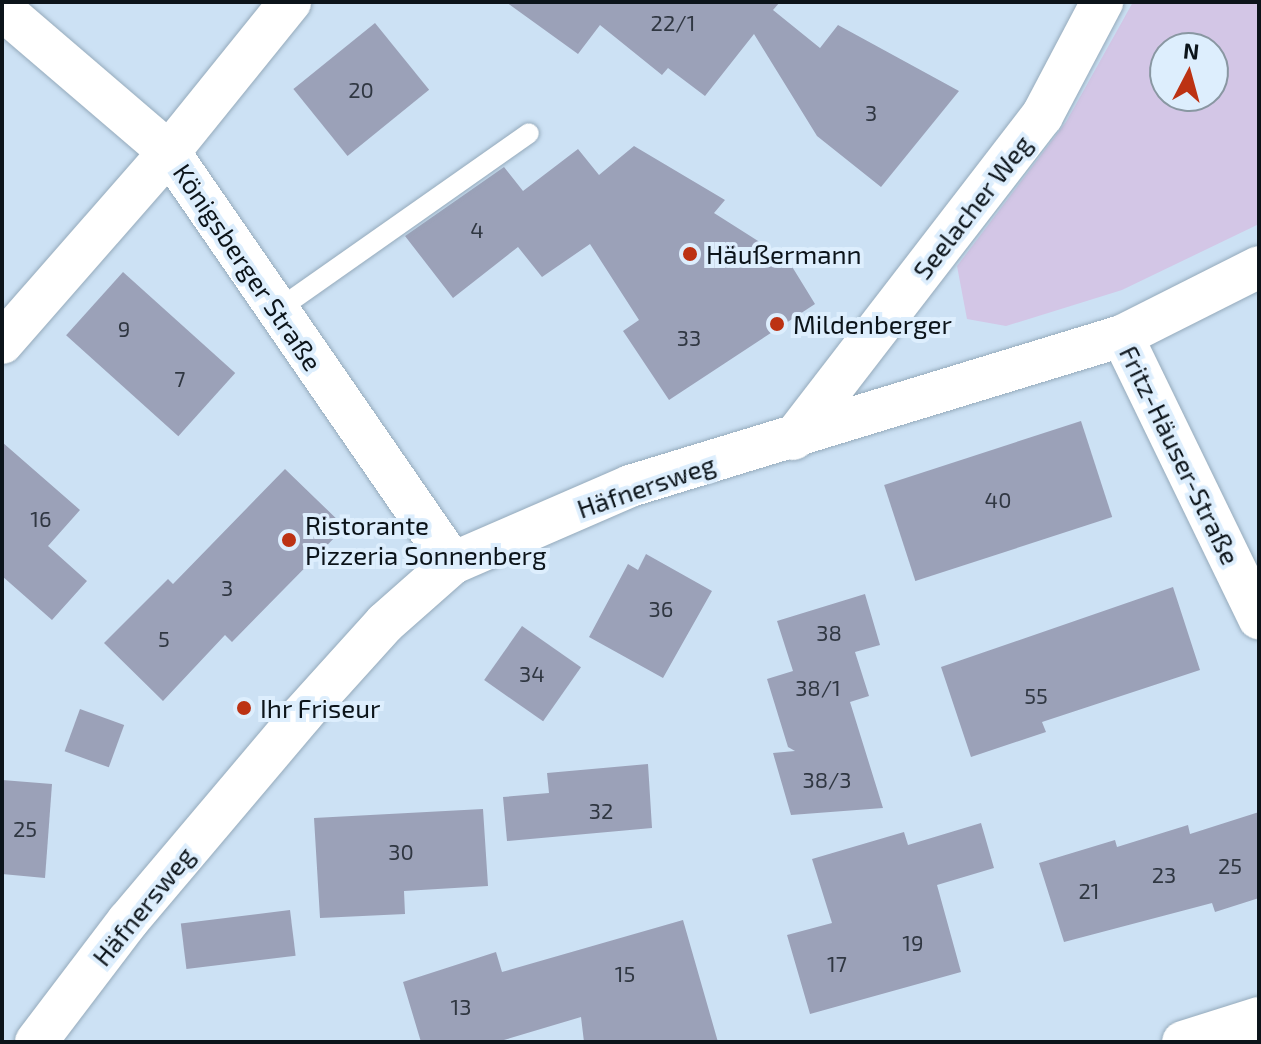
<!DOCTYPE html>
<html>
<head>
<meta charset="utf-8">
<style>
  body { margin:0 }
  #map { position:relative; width:1261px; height:1044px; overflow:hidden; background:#cce1f4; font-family:"Exo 2",sans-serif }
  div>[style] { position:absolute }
  .green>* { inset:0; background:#d3c6e6 }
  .building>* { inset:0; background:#9ba1b8; transform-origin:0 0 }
  .roads { filter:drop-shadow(0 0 2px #95aabb) drop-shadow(0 0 2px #95aabb) }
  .lane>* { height:20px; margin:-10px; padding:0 10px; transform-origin:10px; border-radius:10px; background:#fff }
  .street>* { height:42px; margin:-21px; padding:0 21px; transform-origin:21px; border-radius:21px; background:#fff }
  .dots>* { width:22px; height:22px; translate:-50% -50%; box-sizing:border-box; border:4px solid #ddeefd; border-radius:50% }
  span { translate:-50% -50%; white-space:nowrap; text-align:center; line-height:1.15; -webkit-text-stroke:8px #ddeefd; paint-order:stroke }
  .number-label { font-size:22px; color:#303742 }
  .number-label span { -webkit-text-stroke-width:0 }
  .street-label { font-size:26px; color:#0c141a }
  .poi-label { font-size:26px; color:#0c141a }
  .left { translate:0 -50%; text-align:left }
  .frame { position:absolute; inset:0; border:4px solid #0c141a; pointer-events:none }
  .north { position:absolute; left:1149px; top:32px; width:80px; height:80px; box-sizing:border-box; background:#ddeefd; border:2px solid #8997a2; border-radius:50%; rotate:6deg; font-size:22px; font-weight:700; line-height:32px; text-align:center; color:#0c141a }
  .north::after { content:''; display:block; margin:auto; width:28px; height:36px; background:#bc3213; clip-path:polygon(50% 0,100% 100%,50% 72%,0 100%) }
</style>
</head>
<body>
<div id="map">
  <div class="green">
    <i style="clip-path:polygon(evenodd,1133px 2px,1259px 2px,1259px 224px,1122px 290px,1006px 326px,967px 319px,957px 266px,1066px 122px,1133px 2px,1165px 48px,1213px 48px,1213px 96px,1165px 96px,1165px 48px)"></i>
  </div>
  <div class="building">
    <i style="clip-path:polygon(506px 2px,780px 2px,773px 10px,820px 48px,838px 25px,959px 91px,881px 187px,817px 136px,754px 34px,705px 96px,668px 68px,662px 75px,600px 25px,578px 54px)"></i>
    <i style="left:375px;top:23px;width:86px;height:105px;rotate:51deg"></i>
    <i style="clip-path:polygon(634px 146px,725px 200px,714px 213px,788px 260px,815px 304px,669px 400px,623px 331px,639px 320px,590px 244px,542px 277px,518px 247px,453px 298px,405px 236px,504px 167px,523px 191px,578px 149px,599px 175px)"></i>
    <i style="left:123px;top:272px;width:151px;height:85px;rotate:42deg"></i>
    <i style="left:1081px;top:421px;width:101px;height:207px;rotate:72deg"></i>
    <i style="clip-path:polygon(2px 442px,80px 510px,48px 546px,87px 581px,52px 620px,2px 576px)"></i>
    <i style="clip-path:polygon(285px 469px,345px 527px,232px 642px,225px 635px,163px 701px,104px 643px,168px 579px,173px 584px)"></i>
    <i style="clip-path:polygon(646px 554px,712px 591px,663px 678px,589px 637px,628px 564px,638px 570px)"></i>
    <i style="clip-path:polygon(1173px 587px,1200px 670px,1042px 722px,1046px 732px,971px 757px,941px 667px)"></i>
    <i style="clip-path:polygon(865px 594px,880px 645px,855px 652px,869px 696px,850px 702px,883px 808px,791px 815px,773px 753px,795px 751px,788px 747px,767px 679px,793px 671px,777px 621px)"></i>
    <i style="left:522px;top:626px;width:72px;height:66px;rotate:35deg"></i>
    <i style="left:80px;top:709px;width:47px;height:45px;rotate:20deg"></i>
    <i style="clip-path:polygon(648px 764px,652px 828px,507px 841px,503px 797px,549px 793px,547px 773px)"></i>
    <i style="clip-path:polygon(2px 780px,52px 784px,45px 878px,2px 874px)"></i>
    <i style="clip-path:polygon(483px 809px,488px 886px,404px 891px,405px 914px,320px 918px,314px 818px)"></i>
    <i style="clip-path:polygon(1259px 812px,1259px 898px,1215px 912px,1212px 903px,1064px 942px,1039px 863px,1115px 840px,1117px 847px,1188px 825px,1190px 834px)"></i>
    <i style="clip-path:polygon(981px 823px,994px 868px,937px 885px,961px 972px,810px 1014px,787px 935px,832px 923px,812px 859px,904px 832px,908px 845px)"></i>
    <i style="left:290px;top:910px;width:46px;height:110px;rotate:83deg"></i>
    <i style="clip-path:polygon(683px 920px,718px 1042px,584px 1042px,581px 1017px,497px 1042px,421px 1042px,403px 982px,496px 952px,502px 972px)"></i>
  </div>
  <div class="roads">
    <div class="lane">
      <i style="left:276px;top:311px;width:309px;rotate:-35.1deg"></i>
    </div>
    <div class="street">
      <i style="left:2px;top:9px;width:220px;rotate:40.6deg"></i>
      <i style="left:169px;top:152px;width:500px;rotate:55.4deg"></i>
      <i style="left:1122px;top:336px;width:314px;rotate:64.1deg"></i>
      <i style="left:2px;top:343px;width:254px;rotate:-48.8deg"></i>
      <i style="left:169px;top:152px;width:193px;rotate:-51.1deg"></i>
      <i style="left:793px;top:439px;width:408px;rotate:-52.4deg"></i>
      <i style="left:1042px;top:116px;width:129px;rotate:-62.2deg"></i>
      <i style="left:36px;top:1042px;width:152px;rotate:-52.8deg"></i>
      <i style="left:128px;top:921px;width:268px;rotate:-49.8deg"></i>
      <i style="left:301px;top:716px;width:125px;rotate:-47.9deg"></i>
      <i style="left:385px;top:623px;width:91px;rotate:-41.4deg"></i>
      <i style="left:453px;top:563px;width:193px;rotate:-23.5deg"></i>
      <i style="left:630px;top:486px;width:514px;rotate:-16.96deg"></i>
      <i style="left:1122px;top:336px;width:153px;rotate:-26.7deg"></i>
      <i style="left:1183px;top:1042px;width:80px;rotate:-17.5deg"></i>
    </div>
  </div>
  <div class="dots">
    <i style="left:690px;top:254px;background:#bc3213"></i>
    <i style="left:777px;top:324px;background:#bc3213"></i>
    <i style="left:289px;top:540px;background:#bc3213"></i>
    <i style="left:244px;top:708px;background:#bc3213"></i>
  </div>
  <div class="number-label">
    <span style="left:673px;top:23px">22/1</span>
    <span style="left:361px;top:90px">20</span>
    <span style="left:871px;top:113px">3</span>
    <span style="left:477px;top:230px">4</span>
    <span style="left:124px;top:329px">9</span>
    <span style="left:689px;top:338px">33</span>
    <span style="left:180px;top:379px">7</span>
    <span style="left:998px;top:500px">40</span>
    <span style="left:41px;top:519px">16</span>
    <span style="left:227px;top:588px">3</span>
    <span style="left:661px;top:609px">36</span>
    <span style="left:829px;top:633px">38</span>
    <span style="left:164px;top:639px">5</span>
    <span style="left:532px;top:674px">34</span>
    <span style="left:818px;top:688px">38/1</span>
    <span style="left:1036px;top:696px">55</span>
    <span style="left:827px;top:780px">38/3</span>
    <span style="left:601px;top:811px">32</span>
    <span style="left:25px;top:829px">25</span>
    <span style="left:401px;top:852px">30</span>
    <span style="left:1230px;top:866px">25</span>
    <span style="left:1164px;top:875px">23</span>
    <span style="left:1089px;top:891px">21</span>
    <span style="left:913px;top:943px">19</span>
    <span style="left:837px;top:964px">17</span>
    <span style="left:625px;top:974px">15</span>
    <span style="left:461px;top:1007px">13</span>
  </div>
  <div class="street-label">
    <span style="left:972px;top:207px;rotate:-52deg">Seelacher Weg</span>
    <span style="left:248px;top:267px;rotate:56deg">Königsberger Straße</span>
    <span style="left:1180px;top:455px;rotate:64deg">Fritz-Häuser-Straße</span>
    <span style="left:646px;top:486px;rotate:-19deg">Häfnersweg</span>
    <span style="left:143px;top:906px;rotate:-51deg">Häfnersweg</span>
  </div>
  <div class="poi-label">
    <span class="left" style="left:706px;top:254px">Häußermann</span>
    <span class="left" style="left:793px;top:324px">Mildenberger</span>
    <span class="left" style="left:305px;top:540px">Ristorante<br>Pizzeria Sonnenberg</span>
    <span class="left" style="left:260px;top:708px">Ihr Friseur</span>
  </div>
  <div class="frame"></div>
  <div class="north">N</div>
</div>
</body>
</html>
